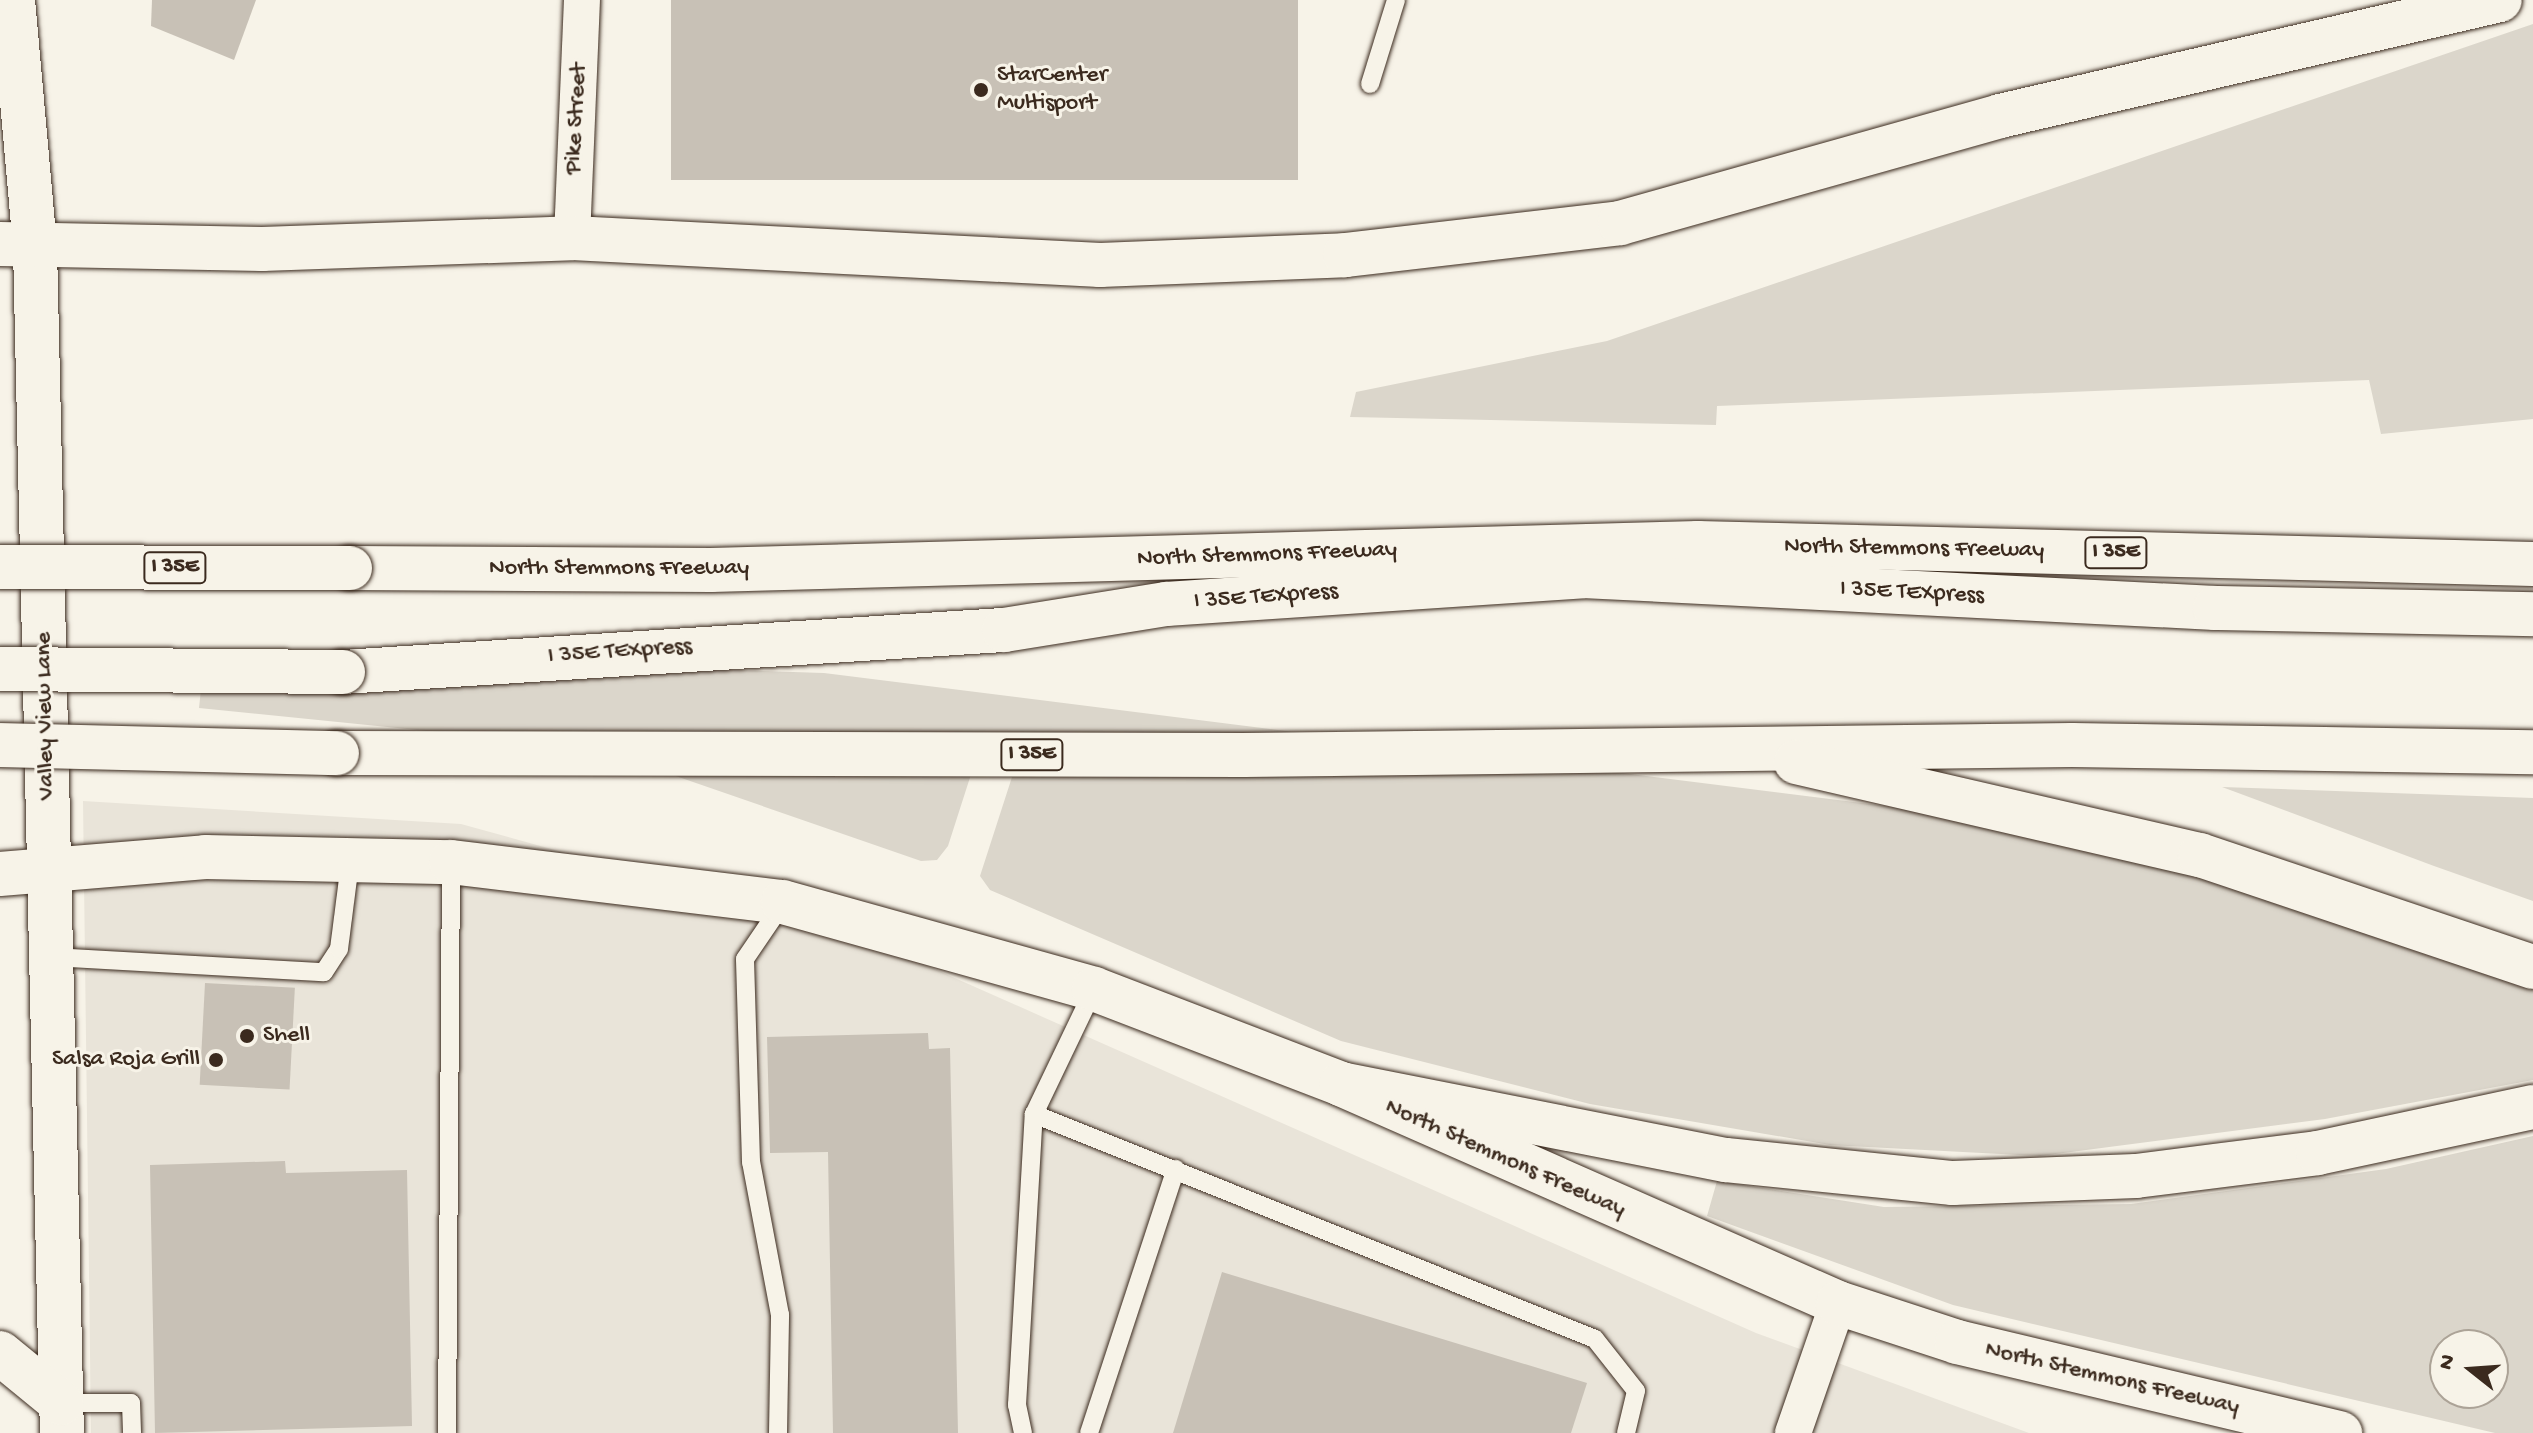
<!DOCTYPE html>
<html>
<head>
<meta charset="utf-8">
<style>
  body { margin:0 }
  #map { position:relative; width:2533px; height:1433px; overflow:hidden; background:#f7f3e8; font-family:"Gochi Hand",sans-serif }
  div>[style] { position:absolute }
  .built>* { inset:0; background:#e9e4d9 }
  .green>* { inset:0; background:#dbd6cb }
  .building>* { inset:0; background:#c8c1b6; transform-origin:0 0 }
  .roads { filter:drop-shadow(0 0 2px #3b2a1e) drop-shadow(0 0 2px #3b2a1e) }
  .lane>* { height:18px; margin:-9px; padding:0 9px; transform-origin:9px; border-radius:9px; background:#f7f3e8 }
  .street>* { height:36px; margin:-18px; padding:0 18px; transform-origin:18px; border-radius:18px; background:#f7f3e8 }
  .secondary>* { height:44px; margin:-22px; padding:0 22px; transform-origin:22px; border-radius:22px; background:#f7f3e8 }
  .highway>* { height:44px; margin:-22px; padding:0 22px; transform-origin:22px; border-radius:22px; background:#f7f3e8 }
  .bridges { filter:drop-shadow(0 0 2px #3b2a1e) drop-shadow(0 0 2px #3b2a1e) }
  .highway-bridge>* { height:44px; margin:-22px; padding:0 22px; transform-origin:22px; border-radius:22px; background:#f7f3e8 }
  .dots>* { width:22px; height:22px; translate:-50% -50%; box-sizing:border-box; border:4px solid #f7f3e8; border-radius:50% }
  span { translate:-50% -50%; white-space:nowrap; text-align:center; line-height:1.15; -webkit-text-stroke:6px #f7f3e8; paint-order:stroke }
  .shield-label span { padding:2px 6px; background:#f7f3e8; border:2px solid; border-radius:6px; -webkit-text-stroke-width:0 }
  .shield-label { font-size:22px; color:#3b2a1e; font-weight:700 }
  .poi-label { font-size:24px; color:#3b2a1e }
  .left { translate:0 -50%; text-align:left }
  .right { translate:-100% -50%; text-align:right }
  .street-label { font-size:24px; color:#3b2a1e }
  .north { position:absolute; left:2429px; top:1329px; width:80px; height:80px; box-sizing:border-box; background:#f7f3e8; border:2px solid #aca397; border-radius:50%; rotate:287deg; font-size:22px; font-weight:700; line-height:32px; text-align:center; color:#3b2a1e }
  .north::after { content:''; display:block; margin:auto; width:28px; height:36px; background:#3b2a1e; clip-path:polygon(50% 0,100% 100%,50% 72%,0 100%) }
</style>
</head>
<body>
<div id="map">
  <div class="built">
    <i style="clip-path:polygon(83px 801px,461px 824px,851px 932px,1756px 1333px,2029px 1433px,91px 1433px)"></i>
  </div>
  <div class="green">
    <i style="clip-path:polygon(2533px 24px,2533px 419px,2381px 434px,2369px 380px,1717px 406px,1716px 425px,1350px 417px,1356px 392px,1607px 341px)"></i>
    <i style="clip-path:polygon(205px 652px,824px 673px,2133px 837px,2533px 975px,2533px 1080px,2325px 1119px,2040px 1156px,1830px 1145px,1590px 1104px,1341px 1041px,990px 890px,980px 876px,1012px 777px,974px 765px,948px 846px,937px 860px,921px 861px,667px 773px,486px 737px,199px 708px)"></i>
    <i style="clip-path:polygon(2222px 787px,2533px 798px,2533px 901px,2434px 866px)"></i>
    <i style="clip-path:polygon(evenodd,2533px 1136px,2533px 1433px,2495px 1433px,1953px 1305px,1707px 1216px,1717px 1181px,1884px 1207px,2131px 1204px,2386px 1169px,2533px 1136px,2445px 1345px,2493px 1345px,2493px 1393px,2445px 1393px,2445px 1345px)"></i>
  </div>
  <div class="building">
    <i style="clip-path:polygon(152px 0,256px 0,234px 60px,151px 26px)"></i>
    <i style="left:671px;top:0;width:627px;height:180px"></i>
    <i style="left:205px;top:983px;width:90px;height:102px;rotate:3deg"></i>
    <i style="clip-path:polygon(928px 1033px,929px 1049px,950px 1048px,958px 1433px,833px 1433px,828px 1152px,770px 1153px,767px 1037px)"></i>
    <i style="clip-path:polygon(285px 1161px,286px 1173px,407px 1170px,412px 1426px,155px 1433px,150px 1165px)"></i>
    <i style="clip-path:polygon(1222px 1272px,1587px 1383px,1571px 1433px,1173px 1433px)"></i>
  </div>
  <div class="roads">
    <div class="lane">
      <i style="left:1370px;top:84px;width:88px;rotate:-72.8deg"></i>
      <i style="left:52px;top:957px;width:272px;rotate:3.2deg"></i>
      <i style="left:324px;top:972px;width:27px;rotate:-57deg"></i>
      <i style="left:339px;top:949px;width:87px;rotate:-82.7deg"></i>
      <i style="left:1094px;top:989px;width:139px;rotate:115.6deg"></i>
      <i style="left:1034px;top:1114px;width:604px;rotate:21.85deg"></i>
      <i style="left:1595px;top:1339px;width:66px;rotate:51.7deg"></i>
      <i style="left:1636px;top:1391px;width:43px;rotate:103.4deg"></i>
      <i style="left:61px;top:1403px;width:70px"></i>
      <i style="left:131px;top:1403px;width:30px;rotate:88deg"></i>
      <i style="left:447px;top:1433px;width:571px;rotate:-89.6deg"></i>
      <i style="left:778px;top:1433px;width:118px;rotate:-89deg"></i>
      <i style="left:780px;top:1315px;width:156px;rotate:-100.7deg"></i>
      <i style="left:751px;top:1162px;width:203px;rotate:-91.7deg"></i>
      <i style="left:745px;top:959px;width:68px;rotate:-55.8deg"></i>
      <i style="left:1023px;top:1433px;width:29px;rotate:-102deg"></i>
      <i style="left:1017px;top:1405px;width:291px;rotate:-86.7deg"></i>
      <i style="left:1089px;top:1433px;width:278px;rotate:-71.8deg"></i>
    </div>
    <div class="street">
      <i style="left:572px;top:238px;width:238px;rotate:-87.6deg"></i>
      <i style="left:1793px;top:1433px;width:138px;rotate:-70.9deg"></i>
    </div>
    <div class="secondary">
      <i style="left:13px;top:0;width:248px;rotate:84.9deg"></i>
      <i style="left:35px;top:247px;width:1186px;rotate:88.7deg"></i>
      <i style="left:0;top:244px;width:262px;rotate:1.1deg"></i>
      <i style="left:262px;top:249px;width:310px;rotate:-2deg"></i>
      <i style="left:572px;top:238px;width:529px;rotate:2.93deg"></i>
      <i style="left:1100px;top:265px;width:245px;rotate:-2.3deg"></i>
      <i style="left:1345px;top:255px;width:277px;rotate:-6.6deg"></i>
      <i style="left:1620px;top:223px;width:395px;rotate:-15.7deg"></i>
      <i style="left:2000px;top:116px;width:513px;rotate:-13.06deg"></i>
      <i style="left:0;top:874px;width:206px;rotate:-4.7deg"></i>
      <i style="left:205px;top:857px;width:246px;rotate:1.2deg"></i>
      <i style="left:451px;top:862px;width:334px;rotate:6.9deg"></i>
      <i style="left:783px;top:902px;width:323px;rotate:15.6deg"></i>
      <i style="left:1094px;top:989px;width:265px;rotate:21deg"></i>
      <i style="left:1341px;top:1084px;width:543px;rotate:23.78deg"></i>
      <i style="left:1838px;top:1303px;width:125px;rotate:18.1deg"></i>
      <i style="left:1957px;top:1342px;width:394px;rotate:13.4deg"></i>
      <i style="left:0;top:1353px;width:79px;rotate:39.3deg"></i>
    </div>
    <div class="highway">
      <i style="left:350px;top:568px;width:361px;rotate:0.3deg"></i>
      <i style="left:711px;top:570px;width:987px;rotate:-1.57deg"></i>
      <i style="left:1698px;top:543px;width:835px;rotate:1.44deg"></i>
      <i style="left:343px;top:672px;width:662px;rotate:-3.64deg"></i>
      <i style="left:1004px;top:630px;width:164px;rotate:-9.1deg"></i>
      <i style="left:1166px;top:604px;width:418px;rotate:-3.8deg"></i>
      <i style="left:1583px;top:576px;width:633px;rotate:2.9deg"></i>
      <i style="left:2215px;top:608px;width:318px;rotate:1.1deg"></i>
      <i style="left:337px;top:753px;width:906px;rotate:0.13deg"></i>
      <i style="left:1243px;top:755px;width:829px;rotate:-0.69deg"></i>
      <i style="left:2072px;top:745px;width:461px;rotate:0.9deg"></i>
      <i style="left:1796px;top:762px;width:415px;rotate:13deg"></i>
      <i style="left:2200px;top:855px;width:351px;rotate:18.6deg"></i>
      <i style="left:1341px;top:1084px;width:392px;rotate:11.2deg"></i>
      <i style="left:1726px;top:1160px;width:228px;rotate:5.8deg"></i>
      <i style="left:1953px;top:1183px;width:183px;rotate:-2.2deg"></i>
      <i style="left:2136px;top:1176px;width:183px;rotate:-7.2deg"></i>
      <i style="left:2318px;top:1153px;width:220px;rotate:-12.1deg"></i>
    </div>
  </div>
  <div class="bridges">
    <div class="highway-bridge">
      <i style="left:0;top:567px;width:350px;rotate:0.2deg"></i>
      <i style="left:0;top:669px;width:343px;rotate:0.5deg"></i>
      <i style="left:0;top:745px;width:337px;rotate:1.4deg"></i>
    </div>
  </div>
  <div class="dots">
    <i style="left:981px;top:90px;background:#3b2a1e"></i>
    <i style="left:247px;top:1036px;background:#3b2a1e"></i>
    <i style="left:216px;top:1060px;background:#3b2a1e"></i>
  </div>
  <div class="shield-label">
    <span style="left:2116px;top:553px">I 35E</span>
    <span style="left:175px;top:568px">I 35E</span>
    <span style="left:1032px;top:755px">I 35E</span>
  </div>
  <div class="poi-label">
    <span class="left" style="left:997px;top:90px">StarCenter<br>Multisport</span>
    <span class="left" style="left:263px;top:1036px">Shell</span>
    <span class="right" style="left:200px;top:1060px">Salsa Roja Grill</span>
  </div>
  <div class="street-label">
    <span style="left:577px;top:119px;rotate:-87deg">Pike Street</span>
    <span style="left:1914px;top:549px;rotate:1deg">North Stemmons Freeway</span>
    <span style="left:1267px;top:555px;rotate:-2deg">North Stemmons Freeway</span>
    <span style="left:619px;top:569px">North Stemmons Freeway</span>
    <span style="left:1912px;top:593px;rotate:3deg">I 35E TEXpress</span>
    <span style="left:1266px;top:597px;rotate:-4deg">I 35E TEXpress</span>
    <span style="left:620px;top:652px;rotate:-4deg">I 35E TEXpress</span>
    <span style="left:46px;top:716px;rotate:-91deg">Valley View Lane</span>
    <span style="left:1505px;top:1159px;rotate:24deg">North Stemmons Freeway</span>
    <span style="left:2112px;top:1379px;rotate:13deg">North Stemmons Freeway</span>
  </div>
  <div class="north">N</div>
</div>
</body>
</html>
